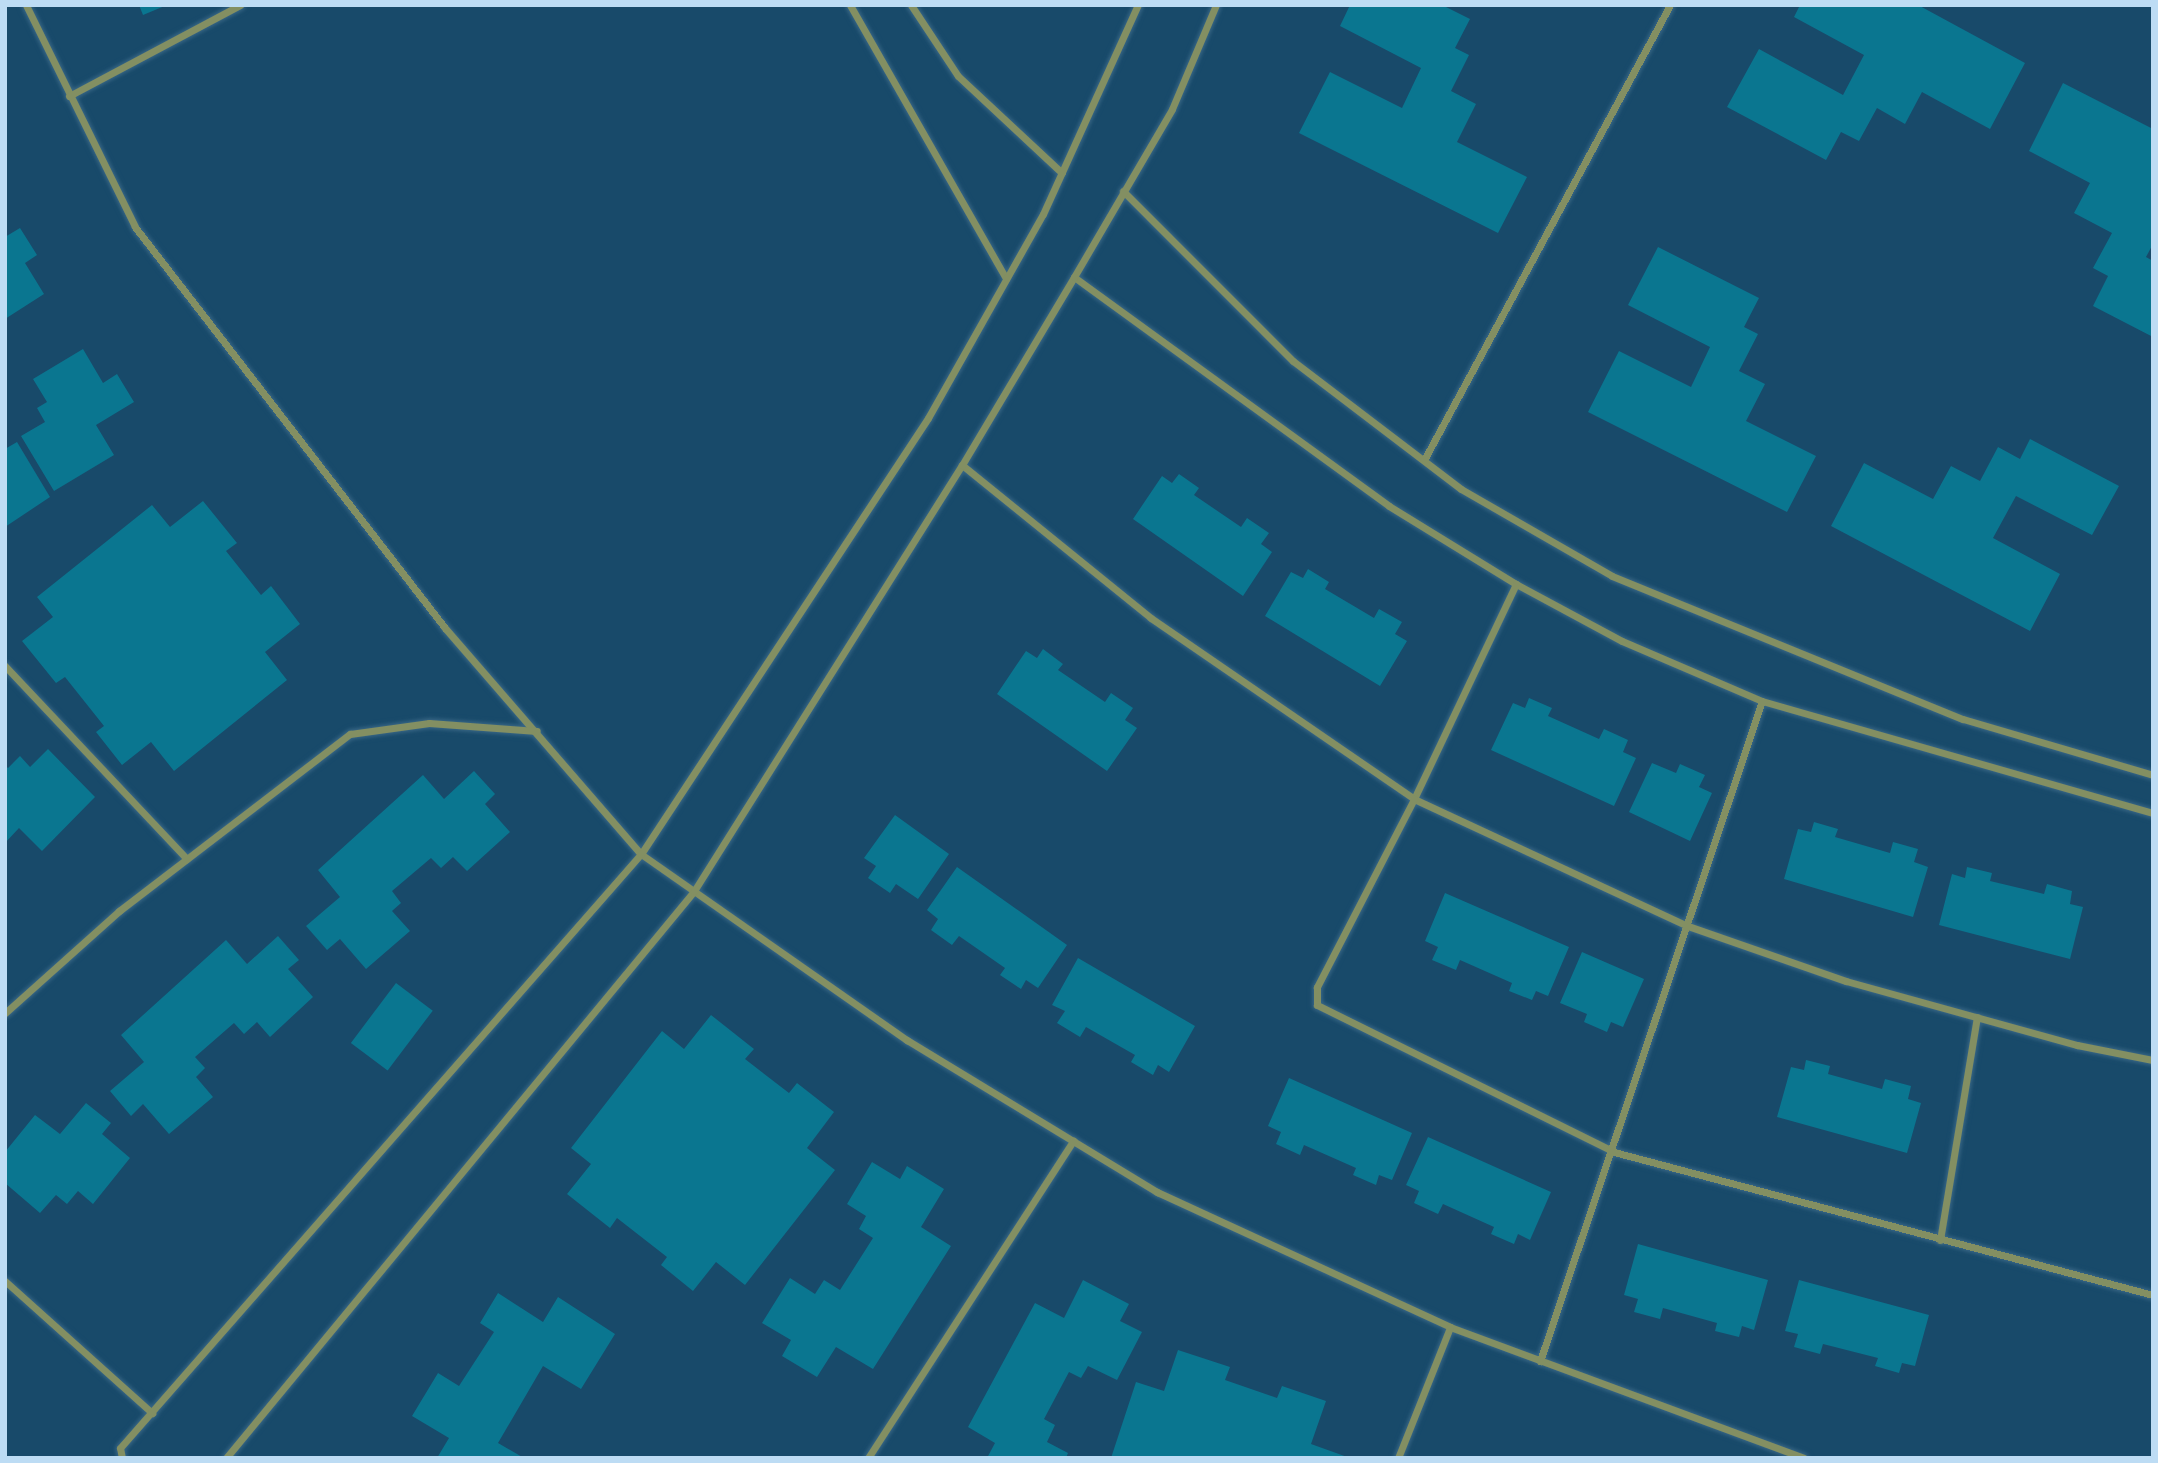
<!DOCTYPE html>
<html>
<head>
<meta charset="utf-8">
<style>
  body { margin:0 }
  #map { position:relative; width:2158px; height:1463px; overflow:hidden; background:#184a6a; font-family:"Golos Text",sans-serif }
  div>[style] { position:absolute }
  .building>* { inset:0; background:#0a7690; transform-origin:0 0 }
  .roads { filter:drop-shadow(0 0 2px #396786) drop-shadow(0 0 2px #396786) }
  .street>* { height:7px; margin:-3.5px; padding:0 3.5px; transform-origin:3.5px; border-radius:3.5px; background:#838f62 }
  span { translate:-50% -50%; white-space:nowrap; text-align:center; line-height:1.15; -webkit-text-stroke:5px #0a3f5e; paint-order:stroke }
  .frame { position:absolute; inset:0; border:7px solid #bddcf4; pointer-events:none }
</style>
</head>
<body>
<div id="map">
  <div class="building">
    <i style="clip-path:polygon(139px 5px,167px 5px,143px 15px)"></i>
    <i style="clip-path:polygon(1350px 5px,1442px 5px,1470px 19px,1455px 48px,1469px 55px,1451px 91px,1476px 104px,1457px 142px,1527px 177px,1498px 233px,1299px 133px,1330px 72px,1402px 108px,1421px 68px,1340px 26px)"></i>
    <i style="clip-path:polygon(1800px 5px,1918px 5px,2025px 63px,1990px 129px,1922px 92px,1905px 124px,1877px 108px,1859px 141px,1841px 132px,1826px 160px,1727px 107px,1759px 49px,1843px 95px,1864px 55px,1794px 17px)"></i>
    <i style="clip-path:polygon(2063px 83px,2153px 129px,2153px 244px,2146px 257px,2153px 261px,2153px 337px,2093px 306px,2108px 276px,2093px 268px,2112px 233px,2074px 213px,2090px 183px,2029px 151px)"></i>
    <i style="clip-path:polygon(20px 228px,37px 255px,25px 263px,44px 294px,5px 319px,5px 237px)"></i>
    <i style="clip-path:polygon(1658px 247px,1759px 298px,1744px 327px,1758px 334px,1739px 371px,1765px 384px,1746px 421px,1816px 456px,1787px 512px,1588px 412px,1619px 351px,1691px 387px,1710px 347px,1628px 305px)"></i>
    <i style="clip-path:polygon(83px 349px,103px 383px,117px 374px,134px 402px,96px 425px,114px 455px,54px 491px,21px 436px,45px 422px,37px 408px,47px 402px,33px 379px)"></i>
    <i style="clip-path:polygon(2030px 439px,2119px 486px,2092px 535px,2016px 496px,1993px 538px,2060px 574px,2030px 631px,1831px 526px,1864px 463px,1933px 499px,1951px 466px,1980px 481px,1998px 447px,2020px 459px)"></i>
    <i style="clip-path:polygon(17px 442px,50px 497px,5px 527px,5px 449px)"></i>
    <i style="clip-path:polygon(1179px 474px,1199px 488px,1194px 495px,1241px 527px,1247px 518px,1269px 533px,1261px 544px,1272px 552px,1243px 596px,1133px 519px,1162px 476px,1172px 483px)"></i>
    <i style="clip-path:polygon(203px 501px,237px 543px,226px 551px,261px 595px,271px 586px,300px 624px,265px 652px,287px 680px,174px 771px,151px 742px,122px 765px,96px 732px,104px 726px,65px 677px,56px 683px,22px 641px,53px 617px,37px 597px,152px 505px,170px 527px)"></i>
    <i style="clip-path:polygon(1308px 569px,1329px 582px,1325px 589px,1374px 618px,1379px 609px,1402px 622px,1395px 634px,1407px 641px,1380px 686px,1265px 616px,1291px 572px,1303px 578px)"></i>
    <i style="clip-path:polygon(1043px 649px,1063px 664px,1058px 670px,1083px 687px,1105px 702px,1111px 693px,1133px 708px,1125px 720px,1137px 728px,1107px 771px,997px 694px,1026px 651px,1037px 658px)"></i>
    <i style="clip-path:polygon(1529px 698px,1552px 708px,1548px 716px,1599px 739px,1604px 729px,1628px 740px,1623px 752px,1636px 758px,1614px 806px,1491px 750px,1513px 703px,1525px 708px)"></i>
    <i style="clip-path:polygon(48px 749px,95px 797px,42px 851px,19px 828px,5px 843px,5px 765px,8px 768px,20px 756px,30px 767px)"></i>
    <i style="clip-path:polygon(1652px 763px,1676px 773px,1680px 764px,1705px 775px,1699px 787px,1712px 793px,1690px 841px,1629px 812px)"></i>
    <i style="clip-path:polygon(474px 771px,495px 794px,485px 804px,510px 832px,467px 871px,453px 857px,441px 868px,431px 858px,392px 891px,401px 903px,392px 911px,410px 931px,366px 969px,340px 939px,327px 950px,306px 926px,340px 897px,318px 870px,423px 775px,444px 799px)"></i>
    <i style="clip-path:polygon(895px 815px,949px 854px,918px 899px,896px 884px,890px 893px,868px 878px,876px 866px,864px 858px)"></i>
    <i style="clip-path:polygon(1814px 822px,1838px 829px,1835px 837px,1890px 853px,1893px 842px,1918px 849px,1914px 862px,1928px 867px,1913px 917px,1784px 879px,1798px 829px,1811px 832px)"></i>
    <i style="clip-path:polygon(957px 867px,1067px 945px,1038px 988px,1026px 980px,1021px 989px,1000px 975px,1005px 968px,959px 936px,952px 945px,931px 930px,938px 919px,927px 910px)"></i>
    <i style="clip-path:polygon(1967px 867px,1992px 873px,1990px 881px,2044px 894px,2047px 884px,2072px 891px,2070px 904px,2083px 907px,2070px 959px,1939px 925px,1952px 874px,1965px 878px)"></i>
    <i style="clip-path:polygon(1445px 893px,1569px 947px,1548px 996px,1536px 991px,1532px 1000px,1509px 991px,1512px 983px,1460px 960px,1456px 970px,1432px 960px,1438px 947px,1425px 941px)"></i>
    <i style="clip-path:polygon(278px 936px,299px 960px,288px 969px,313px 997px,270px 1037px,257px 1022px,244px 1034px,234px 1023px,195px 1057px,205px 1068px,196px 1077px,213px 1097px,169px 1134px,143px 1104px,131px 1116px,110px 1091px,144px 1062px,121px 1035px,226px 940px,247px 964px)"></i>
    <i style="clip-path:polygon(1582px 952px,1644px 979px,1623px 1027px,1611px 1022px,1607px 1032px,1584px 1022px,1587px 1014px,1560px 1003px)"></i>
    <i style="clip-path:polygon(1078px 958px,1195px 1026px,1169px 1072px,1158px 1065px,1153px 1075px,1131px 1062px,1135px 1055px,1086px 1027px,1080px 1037px,1057px 1023px,1065px 1011px,1052px 1005px)"></i>
    <i style="left:396px;top:983px;width:46px;height:75px;rotate:37deg"></i>
    <i style="clip-path:polygon(711px 1015px,754px 1049px,745px 1059px,789px 1093px,797px 1083px,834px 1112px,807px 1148px,835px 1170px,745px 1285px,716px 1262px,693px 1291px,661px 1265px,667px 1257px,617px 1218px,610px 1228px,567px 1194px,591px 1164px,571px 1148px,662px 1031px,684px 1049px)"></i>
    <i style="clip-path:polygon(1806px 1060px,1830px 1066px,1828px 1074px,1882px 1089px,1885px 1079px,1911px 1086px,1908px 1099px,1921px 1103px,1907px 1153px,1777px 1117px,1791px 1067px,1804px 1070px)"></i>
    <i style="clip-path:polygon(1289px 1078px,1412px 1133px,1392px 1180px,1379px 1175px,1376px 1185px,1353px 1175px,1356px 1168px,1304px 1145px,1300px 1155px,1276px 1144px,1281px 1132px,1268px 1126px)"></i>
    <i style="clip-path:polygon(86px 1103px,111px 1123px,102px 1134px,130px 1158px,93px 1204px,78px 1191px,67px 1204px,56px 1195px,40px 1213px,5px 1183px,5px 1152px,35px 1115px,60px 1134px)"></i>
    <i style="clip-path:polygon(1428px 1137px,1551px 1192px,1530px 1240px,1518px 1234px,1514px 1244px,1491px 1234px,1494px 1227px,1443px 1204px,1438px 1214px,1414px 1203px,1419px 1191px,1406px 1185px)"></i>
    <i style="clip-path:polygon(872px 1162px,900px 1179px,907px 1166px,944px 1189px,921px 1227px,951px 1246px,873px 1369px,836px 1347px,817px 1377px,782px 1356px,791px 1340px,762px 1323px,790px 1278px,815px 1294px,824px 1280px,840px 1290px,873px 1238px,859px 1229px,866px 1216px,847px 1204px)"></i>
    <i style="clip-path:polygon(1638px 1244px,1768px 1280px,1754px 1330px,1742px 1326px,1739px 1337px,1715px 1331px,1717px 1323px,1663px 1308px,1660px 1319px,1634px 1312px,1638px 1299px,1624px 1295px)"></i>
    <i style="clip-path:polygon(1083px 1280px,1129px 1304px,1120px 1321px,1142px 1332px,1117px 1380px,1088px 1366px,1081px 1378px,1069px 1372px,1044px 1419px,1055px 1425px,1047px 1442px,1068px 1453px,1066px 1458px,987px 1458px,995px 1443px,968px 1427px,1035px 1303px,1064px 1318px)"></i>
    <i style="clip-path:polygon(1799px 1280px,1929px 1315px,1915px 1366px,1902px 1363px,1899px 1373px,1875px 1366px,1878px 1358px,1823px 1344px,1820px 1354px,1794px 1347px,1798px 1334px,1785px 1331px)"></i>
    <i style="clip-path:polygon(498px 1293px,543px 1322px,558px 1297px,615px 1334px,581px 1389px,543px 1366px,498px 1443px,524px 1458px,437px 1458px,449px 1438px,412px 1416px,438px 1373px,459px 1386px,494px 1332px,480px 1323px)"></i>
    <i style="clip-path:polygon(1178px 1350px,1230px 1367px,1225px 1380px,1277px 1398px,1282px 1386px,1326px 1401px,1311px 1444px,1350px 1458px,1111px 1458px,1136px 1382px,1164px 1391px)"></i>
  </div>
  <div class="roads">
    <div class="street">
      <i style="left:26px;top:5px;width:247px;rotate:63.8deg"></i>
      <i style="left:135px;top:227px;width:507px;rotate:52.29deg"></i>
      <i style="left:445px;top:628px;width:299px;rotate:49.1deg"></i>
      <i style="left:641px;top:854px;width:325px;rotate:35deg"></i>
      <i style="left:907px;top:1040px;width:293px;rotate:31.3deg"></i>
      <i style="left:1157px;top:1192px;width:323px;rotate:24.7deg"></i>
      <i style="left:1450px;top:1327px;width:377px;rotate:20.3deg"></i>
      <i style="left:850px;top:5px;width:315px;rotate:60.3deg"></i>
      <i style="left:911px;top:5px;width:85px;rotate:56.5deg"></i>
      <i style="left:958px;top:76px;width:142px;rotate:43deg"></i>
      <i style="left:69px;top:96px;width:194px;rotate:-28deg"></i>
      <i style="left:1123px;top:191px;width:240px;rotate:45deg"></i>
      <i style="left:1293px;top:361px;width:211px;rotate:37.3deg"></i>
      <i style="left:1461px;top:489px;width:174px;rotate:29.9deg"></i>
      <i style="left:1612px;top:576px;width:379px;rotate:22.2deg"></i>
      <i style="left:1963px;top:719px;width:198px;rotate:16.4deg"></i>
      <i style="left:1074px;top:277px;width:389px;rotate:36deg"></i>
      <i style="left:1389px;top:506px;width:149px;rotate:31.6deg"></i>
      <i style="left:1516px;top:584px;width:120px;rotate:28.3deg"></i>
      <i style="left:1622px;top:641px;width:152px;rotate:23.2deg"></i>
      <i style="left:1762px;top:701px;width:407px;rotate:16deg"></i>
      <i style="left:1424px;top:460px;width:517px;rotate:-61.6deg"></i>
      <i style="left:962px;top:465px;width:243px;rotate:39deg"></i>
      <i style="left:1151px;top:618px;width:319px;rotate:34.5deg"></i>
      <i style="left:1414px;top:799px;width:302px;rotate:24.9deg"></i>
      <i style="left:1688px;top:926px;width:167px;rotate:19.2deg"></i>
      <i style="left:1846px;top:981px;width:240px;rotate:15.5deg"></i>
      <i style="left:2077px;top:1045px;width:77px;rotate:11.2deg"></i>
      <i style="left:1516px;top:584px;width:238px;rotate:115.4deg"></i>
      <i style="left:1414px;top:799px;width:212px;rotate:117.3deg"></i>
      <i style="left:1317px;top:987px;width:18px;rotate:90deg"></i>
      <i style="left:1317px;top:1005px;width:331px;rotate:26.3deg"></i>
      <i style="left:1614px;top:1152px;width:558px;rotate:14.86deg"></i>
      <i style="left:5px;top:666px;width:265px;rotate:46.7deg"></i>
      <i style="left:5px;top:1013px;width:153px;rotate:-41.8deg"></i>
      <i style="left:119px;top:911px;width:291px;rotate:-37.5deg"></i>
      <i style="left:350px;top:734px;width:80px;rotate:-7.9deg"></i>
      <i style="left:429px;top:723px;width:108px;rotate:4.2deg"></i>
      <i style="left:1940px;top:1240px;width:226px;rotate:-80.6deg"></i>
      <i style="left:5px;top:1281px;width:198px;rotate:41.9deg"></i>
      <i style="left:1540px;top:1361px;width:696px;rotate:-71.41deg"></i>
      <i style="left:122px;top:1458px;width:10px;rotate:-101deg"></i>
      <i style="left:120px;top:1448px;width:790px;rotate:-48.75deg"></i>
      <i style="left:641px;top:854px;width:522px;rotate:-56.64deg"></i>
      <i style="left:928px;top:418px;width:234px;rotate:-60.6deg"></i>
      <i style="left:1043px;top:214px;width:230px;rotate:-65.6deg"></i>
      <i style="left:226px;top:1458px;width:735px;rotate:-50.46deg"></i>
      <i style="left:694px;top:891px;width:503px;rotate:-57.83deg"></i>
      <i style="left:962px;top:465px;width:219px;rotate:-59.2deg"></i>
      <i style="left:1074px;top:277px;width:194px;rotate:-59.7deg"></i>
      <i style="left:1172px;top:109px;width:113px;rotate:-67.1deg"></i>
      <i style="left:868px;top:1458px;width:378px;rotate:-57.1deg"></i>
      <i style="left:1398px;top:1458px;width:141px;rotate:-68.3deg"></i>
    </div>
  </div>
  <div class="frame"></div>
</div>
</body>
</html>
